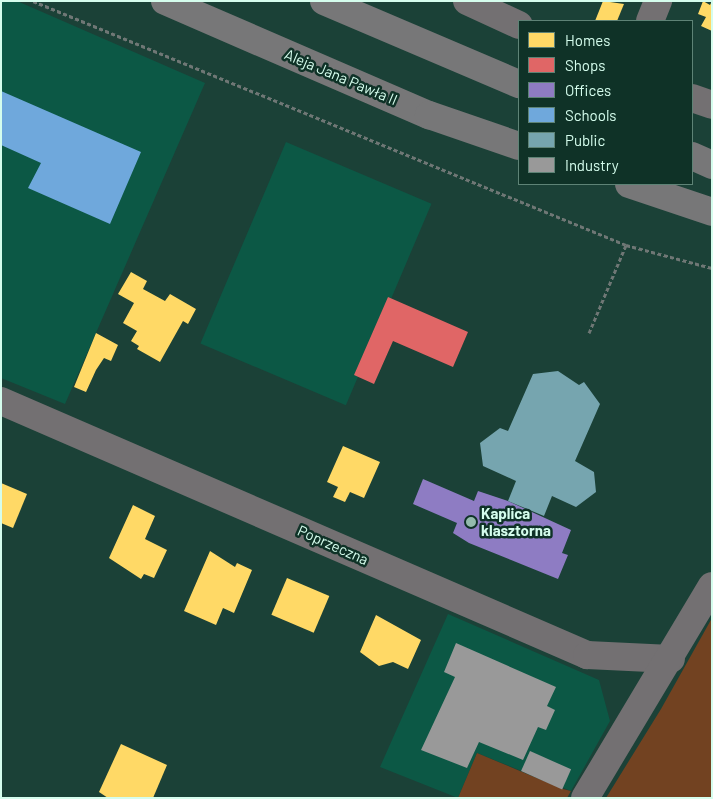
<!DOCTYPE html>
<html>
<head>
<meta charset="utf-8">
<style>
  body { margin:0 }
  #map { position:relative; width:713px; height:799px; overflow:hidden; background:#1b4137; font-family:Barlow,sans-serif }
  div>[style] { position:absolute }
  .built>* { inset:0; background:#0c5845; transform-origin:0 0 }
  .green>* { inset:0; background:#724221 }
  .homes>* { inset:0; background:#ffd966; transform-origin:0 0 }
  .shops>* { inset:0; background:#e06666 }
  .offices>* { inset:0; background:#8e7cc3 }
  .schools>* { inset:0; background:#6fa8dc }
  .public>* { inset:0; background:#76a5af }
  .industry>* { inset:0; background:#999; transform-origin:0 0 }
  .path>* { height:3px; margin-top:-1.5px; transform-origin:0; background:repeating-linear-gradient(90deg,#6f7775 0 4px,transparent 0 6.5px) }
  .minor>* { height:28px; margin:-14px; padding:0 14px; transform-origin:14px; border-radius:14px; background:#737072 }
  .major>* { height:28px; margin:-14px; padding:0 14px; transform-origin:14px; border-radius:14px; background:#777778 }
  .dots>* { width:14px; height:14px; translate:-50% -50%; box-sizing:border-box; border:2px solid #0f3227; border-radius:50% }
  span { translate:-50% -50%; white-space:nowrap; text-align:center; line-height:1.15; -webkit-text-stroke:5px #0f3227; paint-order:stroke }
  .street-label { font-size:15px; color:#d5fded }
  .poi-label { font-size:15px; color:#d5fded; font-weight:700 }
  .left { translate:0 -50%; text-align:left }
  .frame { position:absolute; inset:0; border:2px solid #d5fded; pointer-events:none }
  .legend { position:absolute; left:518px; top:20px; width:175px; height:165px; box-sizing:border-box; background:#0f3227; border:1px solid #5e8376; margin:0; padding:6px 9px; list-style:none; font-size:15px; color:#d5fded }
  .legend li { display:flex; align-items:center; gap:10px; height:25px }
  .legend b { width:25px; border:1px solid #5e8376 }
</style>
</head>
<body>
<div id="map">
  <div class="built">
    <i style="clip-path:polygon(1px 1px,17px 1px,205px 83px,65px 404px,1px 378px)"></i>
    <i style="left:286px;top:142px;width:158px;height:219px;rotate:23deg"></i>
    <i style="clip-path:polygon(448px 614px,599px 680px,610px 721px,571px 791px,477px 753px,458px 798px,380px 767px)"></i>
  </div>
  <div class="green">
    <i style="clip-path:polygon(712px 618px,712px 798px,606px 798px,661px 709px)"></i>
    <i style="clip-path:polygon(477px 753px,563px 789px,571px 791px,567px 798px,458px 798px)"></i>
  </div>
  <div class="homes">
    <i style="clip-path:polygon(603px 1px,624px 4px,617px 21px,595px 21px)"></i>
    <i style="clip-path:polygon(703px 1px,710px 5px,712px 1px,712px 31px,701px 26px,706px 17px,698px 14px)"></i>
    <i style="clip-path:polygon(131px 272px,147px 281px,143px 289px,165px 301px,170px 294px,196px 309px,188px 324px,183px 321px,160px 362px,137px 349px,139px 346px,131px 341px,137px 331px,123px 323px,134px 303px,118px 294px)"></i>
    <i style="clip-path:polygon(96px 333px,118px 345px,111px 361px,104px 358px,96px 370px,86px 392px,74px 387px)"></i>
    <i style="clip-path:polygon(343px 446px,380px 462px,364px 498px,350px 492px,345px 502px,333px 497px,338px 487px,327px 482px)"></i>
    <i style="clip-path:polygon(1px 483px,27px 494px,13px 528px,1px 523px)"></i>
    <i style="clip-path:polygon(133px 505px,155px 516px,145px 539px,167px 550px,154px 578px,144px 574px,141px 579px,109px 558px)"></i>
    <i style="clip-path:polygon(210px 551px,235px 567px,237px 563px,252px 570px,234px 613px,223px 608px,216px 625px,184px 611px)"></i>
    <i style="left:287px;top:578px;width:46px;height:40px;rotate:23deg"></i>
    <i style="clip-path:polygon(376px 615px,421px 640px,408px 669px,393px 662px,379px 666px,360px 652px)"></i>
    <i style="clip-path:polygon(121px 744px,167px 765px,153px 798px,108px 798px,99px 792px)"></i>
  </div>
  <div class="shops">
    <i style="clip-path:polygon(388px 297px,468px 332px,453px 367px,393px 341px,374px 384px,354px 375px)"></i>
  </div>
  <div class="offices">
    <i style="clip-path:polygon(423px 479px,474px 501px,478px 491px,508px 501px,571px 530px,562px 553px,568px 555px,558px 579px,469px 543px,453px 533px,457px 523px,413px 504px)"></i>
  </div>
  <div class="schools">
    <i style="clip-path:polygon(1px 91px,141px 152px,110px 224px,28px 188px,41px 163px,1px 145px)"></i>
  </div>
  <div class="public">
    <i style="clip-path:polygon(558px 371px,579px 385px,584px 382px,600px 404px,575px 461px,594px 472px,596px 492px,576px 507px,552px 496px,544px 516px,508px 501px,516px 481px,483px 466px,480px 443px,500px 428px,508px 431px,533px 374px)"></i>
  </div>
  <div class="industry">
    <i style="clip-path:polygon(456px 643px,556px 687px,547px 706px,555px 710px,546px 730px,538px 727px,523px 760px,479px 742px,467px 768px,421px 750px,455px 677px,444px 672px)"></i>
    <i style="left:530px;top:751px;width:45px;height:22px;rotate:24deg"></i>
  </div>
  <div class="path">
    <i style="left:33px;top:1px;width:641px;rotate:22.37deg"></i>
    <i style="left:626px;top:245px;width:89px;rotate:15deg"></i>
    <i style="left:589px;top:333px;width:95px;rotate:-67.2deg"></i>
  </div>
  <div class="minor">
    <i style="left:467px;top:1px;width:57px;rotate:24.8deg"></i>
    <i style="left:650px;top:21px;width:22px;rotate:-68deg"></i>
    <i style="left:692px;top:98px;width:21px;rotate:19deg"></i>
    <i style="left:1px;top:401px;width:639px;rotate:23.43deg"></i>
    <i style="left:587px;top:655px;width:84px;rotate:2.7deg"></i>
    <i style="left:585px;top:798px;width:247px;rotate:-59.1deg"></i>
  </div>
  <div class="major">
    <i style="left:165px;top:1px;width:288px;rotate:23.4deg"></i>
    <i style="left:429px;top:115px;width:95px;rotate:19deg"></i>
    <i style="left:324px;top:1px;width:212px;rotate:23.1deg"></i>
    <i style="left:692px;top:156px;width:22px;rotate:24deg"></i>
    <i style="left:629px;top:184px;width:88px;rotate:18.6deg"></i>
  </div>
  <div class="dots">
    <i style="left:471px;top:522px;background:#94bbad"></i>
  </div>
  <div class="street-label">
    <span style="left:341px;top:77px;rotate:23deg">Aleja Jana Pawła II</span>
    <span style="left:333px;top:545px;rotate:24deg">Poprzeczna</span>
  </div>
  <div class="poi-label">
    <span class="left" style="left:481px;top:522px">Kaplica<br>klasztorna</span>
  </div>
  <div class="frame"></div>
  <ul class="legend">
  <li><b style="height:14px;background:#ffd966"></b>Homes</li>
  <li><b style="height:14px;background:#e06666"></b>Shops</li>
  <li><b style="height:14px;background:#8e7cc3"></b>Offices</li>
  <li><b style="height:14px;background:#6fa8dc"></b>Schools</li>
  <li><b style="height:14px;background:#76a5af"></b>Public</li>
  <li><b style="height:14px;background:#999"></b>Industry</li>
  </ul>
</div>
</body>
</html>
